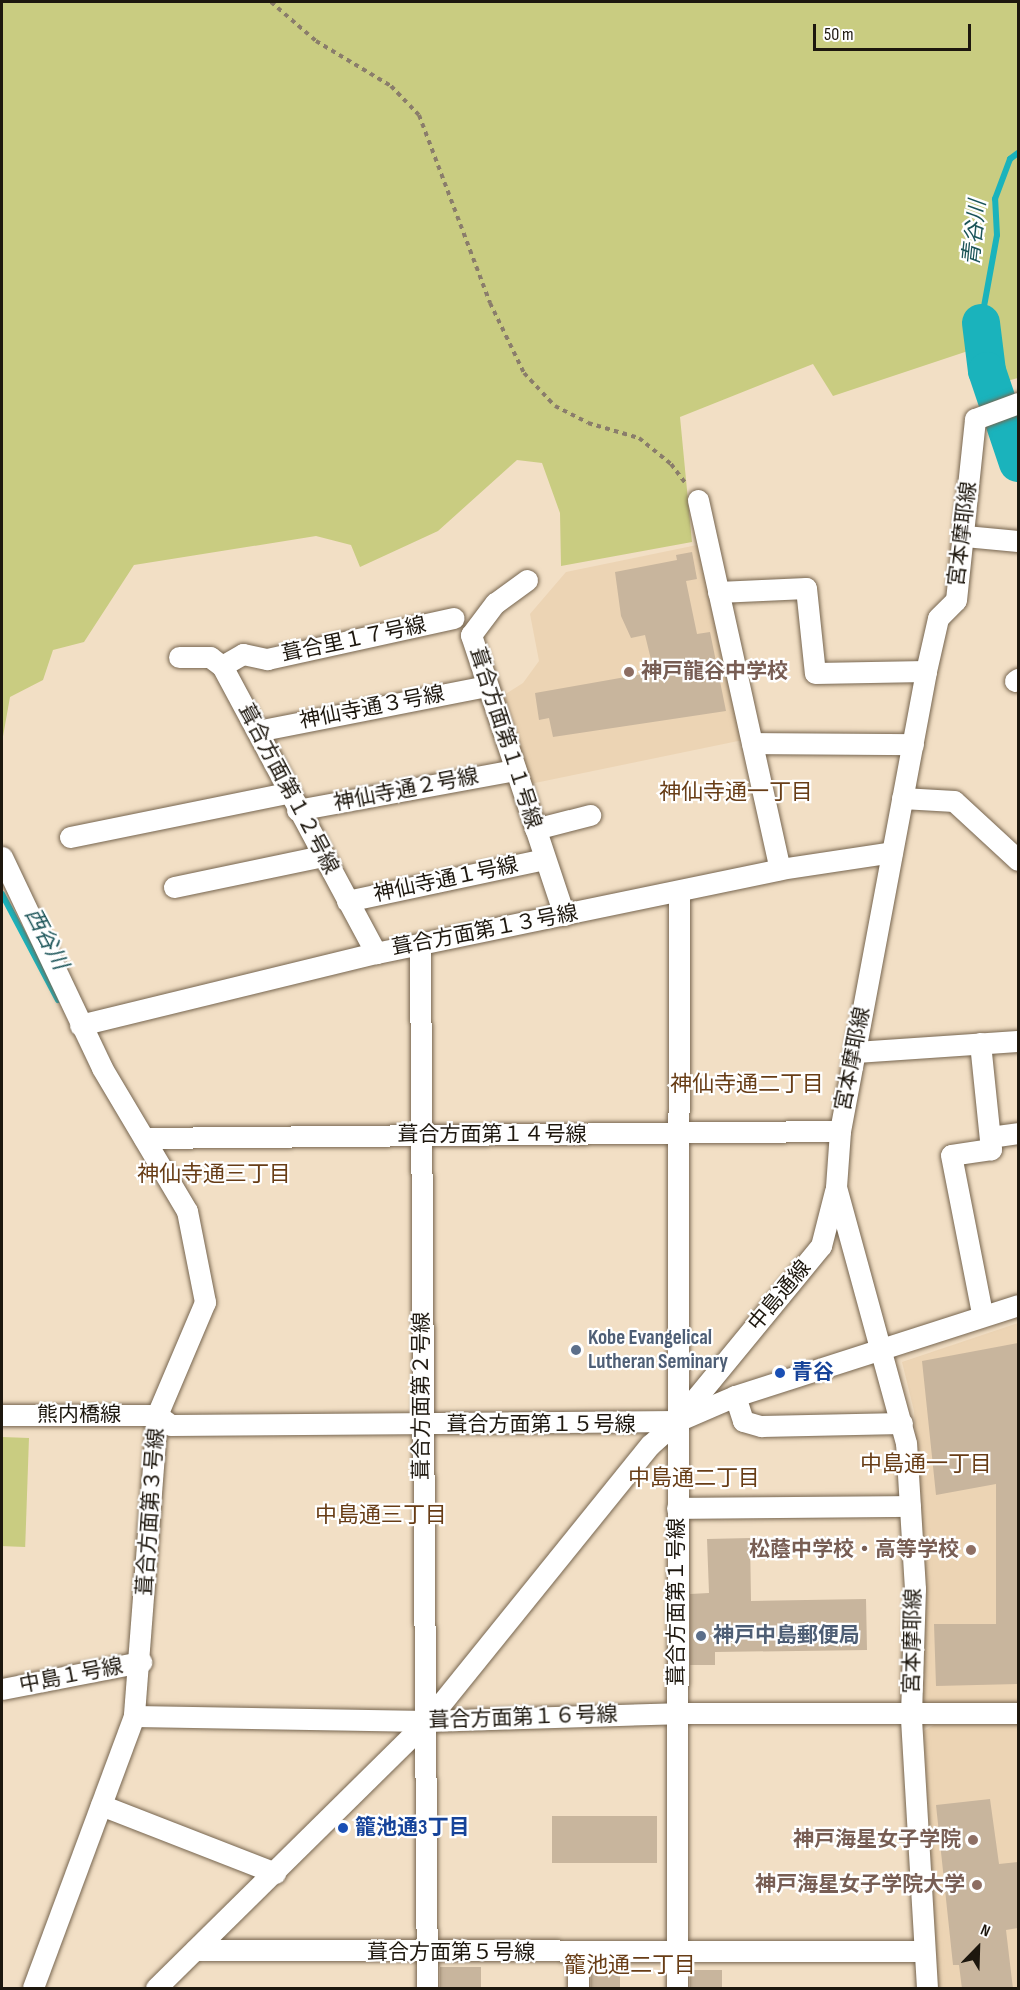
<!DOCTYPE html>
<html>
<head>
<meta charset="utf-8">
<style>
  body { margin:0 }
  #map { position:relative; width:1020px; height:1990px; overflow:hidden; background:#f2dfc5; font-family:"Sofia Sans Condensed","Noto Sans JP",sans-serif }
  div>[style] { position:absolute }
  .built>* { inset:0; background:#ecd4b4 }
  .green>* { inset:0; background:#c9cc81; transform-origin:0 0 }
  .stream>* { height:6px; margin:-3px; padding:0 3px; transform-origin:3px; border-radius:3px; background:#1ab3bc }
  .river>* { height:38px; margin:-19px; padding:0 19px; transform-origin:19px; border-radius:19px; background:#1ab3bc }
  .building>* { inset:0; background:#c8b59d; transform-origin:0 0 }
  .path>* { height:4px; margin-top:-2px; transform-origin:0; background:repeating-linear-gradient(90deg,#8a7d6b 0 4.5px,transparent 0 9px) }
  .roads { filter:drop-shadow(0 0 2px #76654f) drop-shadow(0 0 2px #76654f) }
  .minor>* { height:21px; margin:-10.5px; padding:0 10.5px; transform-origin:10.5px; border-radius:10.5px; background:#fff }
  .dots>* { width:16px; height:16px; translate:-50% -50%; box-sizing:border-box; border:3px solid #fff; border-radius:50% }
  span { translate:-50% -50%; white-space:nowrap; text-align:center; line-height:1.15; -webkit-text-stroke:4.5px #fff; paint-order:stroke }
  .street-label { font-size:21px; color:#1d170e }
  .education-label { font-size:21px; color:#785e54; font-weight:700 }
  .left { translate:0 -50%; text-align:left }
  .right { translate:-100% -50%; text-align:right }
  .service-label { font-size:21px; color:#4e5e75; font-weight:700 }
  .transit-label { font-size:21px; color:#164399; font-weight:700 }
  .water-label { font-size:22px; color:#1b5458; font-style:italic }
  .neighbourhood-label { font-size:22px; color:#683d16 }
  .frame { position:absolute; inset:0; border:3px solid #1d170e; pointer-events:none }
  .north { position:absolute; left:948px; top:1918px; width:60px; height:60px; -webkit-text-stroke:4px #fff; paint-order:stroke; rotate:23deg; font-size:16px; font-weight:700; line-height:24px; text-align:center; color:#1d170e }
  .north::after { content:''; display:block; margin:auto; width:21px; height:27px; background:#1d170e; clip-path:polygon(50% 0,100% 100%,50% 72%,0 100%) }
  .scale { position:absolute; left:813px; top:24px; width:158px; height:27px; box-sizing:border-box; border:3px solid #1d170e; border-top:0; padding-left:8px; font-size:18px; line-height:21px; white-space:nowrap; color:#1d170e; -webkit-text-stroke:4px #fff; paint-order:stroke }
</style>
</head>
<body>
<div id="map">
  <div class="built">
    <i style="clip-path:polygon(697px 545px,743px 740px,530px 784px,501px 697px,523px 683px,539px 661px,530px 614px,566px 572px)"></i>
    <i style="clip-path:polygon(1018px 1323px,1018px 1702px,922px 1704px,920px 1501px,914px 1411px,902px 1362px)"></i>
    <i style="clip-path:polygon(1018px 1724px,1018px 1988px,938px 1988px,924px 1731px,934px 1725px)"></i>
  </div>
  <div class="green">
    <i style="clip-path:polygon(2px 2px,1018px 2px,1018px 378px,1003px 382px,971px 350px,833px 396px,813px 364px,680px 417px,692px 542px,561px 566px,560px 513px,542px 463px,517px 460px,438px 531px,360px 567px,351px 545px,316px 536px,134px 565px,84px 642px,53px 650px,43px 680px,10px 697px,2px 742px)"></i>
    <i style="left:2px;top:1437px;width:27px;height:109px;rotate:2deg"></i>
  </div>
  <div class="stream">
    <i style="left:981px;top:323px;width:89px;rotate:-79.7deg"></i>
    <i style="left:997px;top:235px;width:36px;rotate:-93deg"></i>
    <i style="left:995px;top:199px;width:43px;rotate:-69.4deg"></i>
    <i style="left:1010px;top:159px;width:10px;rotate:-37deg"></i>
    <i style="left:2px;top:894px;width:120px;rotate:62.2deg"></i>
  </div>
  <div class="river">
    <i style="left:981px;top:323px;width:48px;rotate:82.9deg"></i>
    <i style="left:987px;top:371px;width:97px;rotate:71.4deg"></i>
  </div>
  <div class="building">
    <i style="clip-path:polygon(692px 552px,697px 579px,686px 581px,697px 634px,710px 632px,726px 711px,553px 737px,549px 718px,539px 720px,535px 693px,654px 672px,645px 635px,631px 638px,621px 616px,615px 572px,677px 560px,676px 555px)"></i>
    <i style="clip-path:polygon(1018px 1343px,1018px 1684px,936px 1686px,934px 1624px,996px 1624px,996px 1484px,936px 1495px,922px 1361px)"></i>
    <i style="clip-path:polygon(750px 1538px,751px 1601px,866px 1599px,867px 1650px,715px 1652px,715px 1665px,690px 1665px,690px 1594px,709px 1593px,707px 1539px)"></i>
    <i style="clip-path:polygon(990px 1799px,999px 1864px,1018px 1862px,1018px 1928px,1006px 1930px,1013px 1989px,962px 1989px,959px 1965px,953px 1965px,936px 1805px)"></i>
    <i style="left:552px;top:1816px;width:105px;height:47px"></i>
    <i style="left:440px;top:1967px;width:41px;height:22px"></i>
    <i style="left:591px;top:1968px;width:29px;height:21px"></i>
    <i style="left:690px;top:1970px;width:32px;height:19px"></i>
  </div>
  <div class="path">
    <i style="left:271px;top:2px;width:60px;rotate:40.9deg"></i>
    <i style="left:316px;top:41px;width:87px;rotate:31deg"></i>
    <i style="left:391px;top:86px;width:40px;rotate:46deg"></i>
    <i style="left:419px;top:115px;width:201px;rotate:69.3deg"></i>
    <i style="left:490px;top:303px;width:78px;rotate:64.1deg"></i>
    <i style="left:524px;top:373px;width:45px;rotate:46.8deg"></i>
    <i style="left:555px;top:406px;width:37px;rotate:27deg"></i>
    <i style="left:588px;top:423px;width:53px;rotate:16.4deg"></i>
    <i style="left:639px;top:438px;width:41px;rotate:39.1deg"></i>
    <i style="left:671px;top:464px;width:26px;rotate:53deg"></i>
  </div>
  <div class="roads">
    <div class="minor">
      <i style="left:698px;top:500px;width:378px;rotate:77.5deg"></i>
      <i style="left:965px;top:536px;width:53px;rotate:5.4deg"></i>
      <i style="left:527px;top:580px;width:39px;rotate:144deg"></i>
      <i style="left:495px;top:603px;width:40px;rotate:127deg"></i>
      <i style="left:471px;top:635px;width:295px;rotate:71.6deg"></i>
      <i style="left:718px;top:592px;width:88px;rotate:-2.6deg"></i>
      <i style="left:806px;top:588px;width:85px;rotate:84deg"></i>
      <i style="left:815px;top:673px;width:111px;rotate:-1deg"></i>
      <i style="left:179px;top:657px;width:31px"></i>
      <i style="left:210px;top:657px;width:15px;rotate:37deg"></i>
      <i style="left:222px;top:666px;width:326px;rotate:61.8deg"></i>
      <i style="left:222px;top:666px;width:24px;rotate:-30deg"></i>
      <i style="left:243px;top:654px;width:25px;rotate:12deg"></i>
      <i style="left:267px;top:659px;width:191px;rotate:-12.4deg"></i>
      <i style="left:1015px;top:681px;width:4px;rotate:-34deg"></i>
      <i style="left:257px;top:731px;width:234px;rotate:-11.1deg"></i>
      <i style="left:752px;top:743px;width:161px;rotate:0.4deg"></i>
      <i style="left:902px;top:798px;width:52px;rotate:3.3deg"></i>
      <i style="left:954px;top:801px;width:87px;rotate:42.7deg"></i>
      <i style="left:297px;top:810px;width:222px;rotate:-10.4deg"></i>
      <i style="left:535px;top:829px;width:57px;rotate:-14.3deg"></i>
      <i style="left:70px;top:837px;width:221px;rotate:-11.5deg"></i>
      <i style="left:2px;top:857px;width:233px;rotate:64.6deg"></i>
      <i style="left:102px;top:1068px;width:166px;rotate:59.3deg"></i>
      <i style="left:187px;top:1211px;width:93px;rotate:78.8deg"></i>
      <i style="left:205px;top:1302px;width:123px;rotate:113deg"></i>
      <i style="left:157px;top:1415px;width:302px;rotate:94.4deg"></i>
      <i style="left:134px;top:1716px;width:290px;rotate:110.4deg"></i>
      <i style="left:174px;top:887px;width:151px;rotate:-11.8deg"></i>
      <i style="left:347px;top:901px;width:202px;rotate:-12deg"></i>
      <i style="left:420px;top:945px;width:1043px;rotate:89.62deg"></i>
      <i style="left:80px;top:1025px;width:305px;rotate:-13.7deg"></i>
      <i style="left:376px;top:953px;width:413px;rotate:-11.7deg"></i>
      <i style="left:780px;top:869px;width:113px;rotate:-8.6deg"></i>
      <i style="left:980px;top:1043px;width:107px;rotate:84.1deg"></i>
      <i style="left:991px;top:1149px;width:40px;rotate:171.5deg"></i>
      <i style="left:951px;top:1155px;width:161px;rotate:78.9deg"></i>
      <i style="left:855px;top:1052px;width:163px;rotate:-3.9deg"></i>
      <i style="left:990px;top:1137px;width:28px;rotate:-8deg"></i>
      <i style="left:144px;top:1138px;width:696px;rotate:-0.58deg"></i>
      <i style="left:735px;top:1396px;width:26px;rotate:72deg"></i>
      <i style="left:743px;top:1421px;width:19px;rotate:16deg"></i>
      <i style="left:761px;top:1426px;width:141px;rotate:-1.2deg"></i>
      <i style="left:2px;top:1415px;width:155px"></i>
      <i style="left:157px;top:1415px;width:17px;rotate:36deg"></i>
      <i style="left:171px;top:1425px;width:506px;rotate:-0.45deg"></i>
      <i style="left:677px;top:1421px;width:227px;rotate:-50.6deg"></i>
      <i style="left:821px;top:1246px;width:57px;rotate:-75.7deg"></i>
      <i style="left:677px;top:1508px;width:233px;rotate:-0.5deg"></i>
      <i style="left:2px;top:1689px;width:142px;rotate:-11deg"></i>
      <i style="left:134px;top:1716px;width:293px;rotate:1deg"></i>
      <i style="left:427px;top:1721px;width:250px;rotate:-1.8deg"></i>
      <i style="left:677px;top:1713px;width:341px"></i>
      <i style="left:101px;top:1805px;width:187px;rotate:21.3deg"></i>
      <i style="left:195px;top:1950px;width:728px;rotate:0.08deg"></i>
      <i style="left:578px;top:1953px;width:35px;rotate:90deg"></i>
      <i style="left:156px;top:1988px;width:380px;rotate:-44.6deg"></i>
      <i style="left:427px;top:1721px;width:355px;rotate:-51.1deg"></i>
      <i style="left:650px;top:1445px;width:36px;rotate:-42deg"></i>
      <i style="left:677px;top:1421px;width:63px;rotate:-23.3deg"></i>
      <i style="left:735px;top:1396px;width:297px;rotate:-17.8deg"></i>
      <i style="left:677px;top:1988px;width:1096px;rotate:-89.9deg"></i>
      <i style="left:927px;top:1988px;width:273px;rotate:-93.4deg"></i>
      <i style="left:911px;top:1715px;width:126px;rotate:-88.2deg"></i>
      <i style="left:915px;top:1589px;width:146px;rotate:-93.5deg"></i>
      <i style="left:906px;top:1443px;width:265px;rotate:-105.3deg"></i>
      <i style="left:836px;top:1187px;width:56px;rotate:-85.9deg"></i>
      <i style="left:840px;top:1131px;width:468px;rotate:-79.4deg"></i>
      <i style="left:926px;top:671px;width:54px;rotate:-77.2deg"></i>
      <i style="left:938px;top:618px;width:25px;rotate:-45deg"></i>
      <i style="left:956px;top:600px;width:182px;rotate:-84deg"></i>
      <i style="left:975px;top:419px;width:46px;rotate:-20.4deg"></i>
    </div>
  </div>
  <div class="dots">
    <i style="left:629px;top:672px;background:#8d6e63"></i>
    <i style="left:576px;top:1350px;background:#5c6f8a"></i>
    <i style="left:780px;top:1373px;background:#1a4fb4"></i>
    <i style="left:971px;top:1550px;background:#8d6e63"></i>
    <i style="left:701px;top:1636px;background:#5c6f8a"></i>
    <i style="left:343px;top:1828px;background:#1a4fb4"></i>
    <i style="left:973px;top:1840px;background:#8d6e63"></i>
    <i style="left:977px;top:1885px;background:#8d6e63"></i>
  </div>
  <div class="street-label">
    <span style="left:963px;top:534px;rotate:-83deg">宮本摩耶線</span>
    <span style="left:354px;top:640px;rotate:-12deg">葺合里１７号線</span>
    <span style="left:372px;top:708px;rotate:-11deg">神仙寺通３号線</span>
    <span style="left:505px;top:738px;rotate:72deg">葺合方面第１１号線</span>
    <span style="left:288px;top:789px;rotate:62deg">葺合方面第１２号線</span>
    <span style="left:406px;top:790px;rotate:-11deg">神仙寺通２号線</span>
    <span style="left:446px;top:880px;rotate:-12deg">神仙寺通１号線</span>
    <span style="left:485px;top:931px;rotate:-11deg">葺合方面第１３号線</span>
    <span style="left:853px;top:1059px;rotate:-79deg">宮本摩耶線</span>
    <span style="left:492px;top:1135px">葺合方面第１４号線</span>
    <span style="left:780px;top:1296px;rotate:-50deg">中島通線</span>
    <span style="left:422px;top:1396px;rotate:-90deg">葺合方面第２号線</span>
    <span style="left:79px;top:1415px">熊内橋線</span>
    <span style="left:541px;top:1425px">葺合方面第１５号線</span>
    <span style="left:151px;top:1512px;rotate:-86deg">葺合方面第３号線</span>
    <span style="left:677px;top:1602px;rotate:-90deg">葺合方面第１号線</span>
    <span style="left:913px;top:1641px;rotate:-89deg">宮本摩耶線</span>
    <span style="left:71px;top:1676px;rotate:-11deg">中島１号線</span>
    <span style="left:523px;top:1718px;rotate:-2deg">葺合方面第１６号線</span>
    <span style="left:451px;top:1953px">葺合方面第５号線</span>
  </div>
  <div class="education-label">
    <span class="left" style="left:641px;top:672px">神戸龍谷中学校</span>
    <span class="right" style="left:959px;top:1550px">松蔭中学校・高等学校</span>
    <span class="right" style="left:961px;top:1840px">神戸海星女子学院</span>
    <span class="right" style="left:965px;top:1885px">神戸海星女子学院大学</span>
  </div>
  <div class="service-label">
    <span class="left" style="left:588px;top:1350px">Kobe Evangelical<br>Lutheran Seminary</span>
    <span class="left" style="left:713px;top:1636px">神戸中島郵便局</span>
  </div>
  <div class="transit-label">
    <span class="left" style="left:792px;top:1373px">青谷</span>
    <span class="left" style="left:355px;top:1828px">籠池通3丁目</span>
  </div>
  <div class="water-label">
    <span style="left:975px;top:233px;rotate:-84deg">青谷川</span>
    <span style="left:46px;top:939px;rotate:62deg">西谷川</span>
  </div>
  <div class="neighbourhood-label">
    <span style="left:736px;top:793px">神仙寺通一丁目</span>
    <span style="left:747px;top:1085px">神仙寺通二丁目</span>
    <span style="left:214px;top:1175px">神仙寺通三丁目</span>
    <span style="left:926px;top:1465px">中島通一丁目</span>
    <span style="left:694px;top:1479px">中島通二丁目</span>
    <span style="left:381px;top:1516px">中島通三丁目</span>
    <span style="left:630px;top:1966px">籠池通二丁目</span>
  </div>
  <div class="frame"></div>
  <div class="north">N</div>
  <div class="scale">50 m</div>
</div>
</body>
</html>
